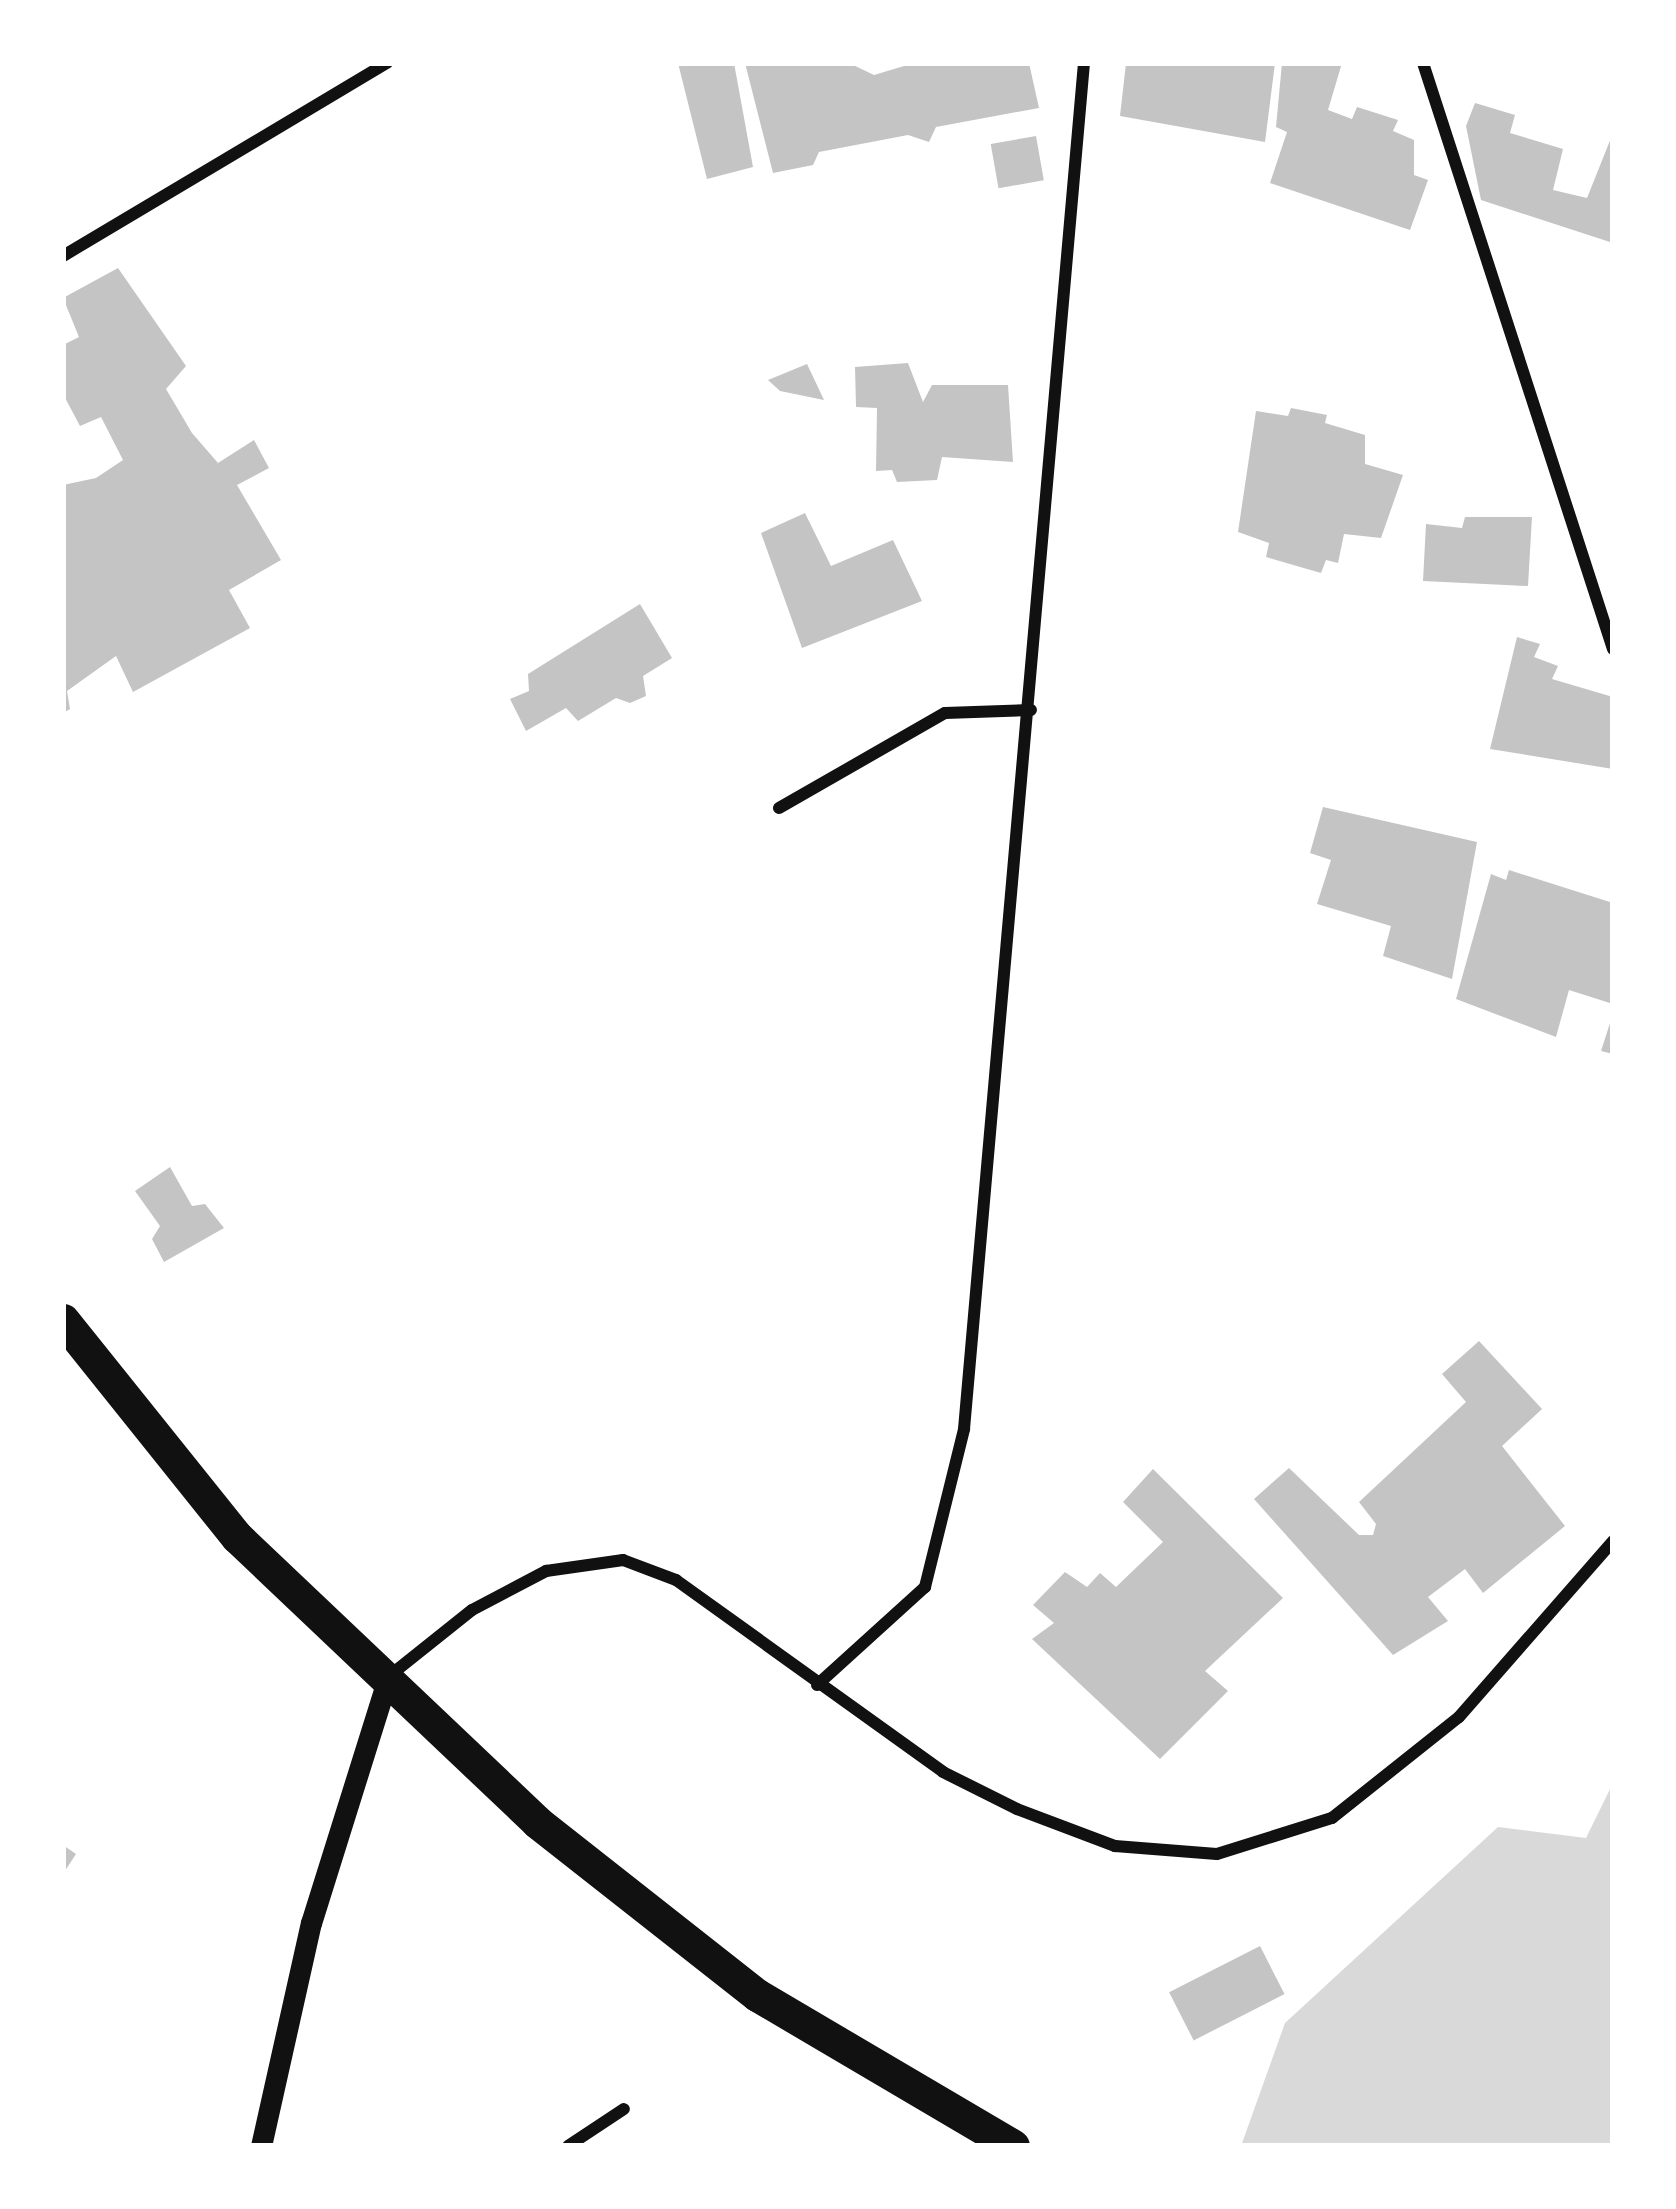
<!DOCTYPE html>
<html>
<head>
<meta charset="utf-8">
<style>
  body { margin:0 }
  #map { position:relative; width:1676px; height:2209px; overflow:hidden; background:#fff; font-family:"Crimson Pro",serif }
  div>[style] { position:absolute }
  .water>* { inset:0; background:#d9d9d9 }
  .building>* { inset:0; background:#c4c4c4; transform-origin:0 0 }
  .minor>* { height:12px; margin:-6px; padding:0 6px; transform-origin:6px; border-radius:6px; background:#111 }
  .tertiary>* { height:21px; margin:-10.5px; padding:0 10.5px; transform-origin:10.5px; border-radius:10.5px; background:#111 }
  .trunk>* { height:33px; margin:-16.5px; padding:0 16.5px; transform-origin:16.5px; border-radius:16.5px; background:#111 }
  span { translate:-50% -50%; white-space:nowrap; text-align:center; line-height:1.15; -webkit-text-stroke:12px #fff; paint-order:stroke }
  .frame { position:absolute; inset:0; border:66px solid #fff; pointer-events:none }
</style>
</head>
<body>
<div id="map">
  <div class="water">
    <i style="clip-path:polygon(1613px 1783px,1613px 2146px,1241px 2146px,1285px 2023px,1498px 1827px,1586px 1838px)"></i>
  </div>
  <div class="building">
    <i style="clip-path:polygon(678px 63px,734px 63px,753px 167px,707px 179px)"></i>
    <i style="clip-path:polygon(745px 63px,849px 63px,874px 75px,914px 63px,1029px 63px,1039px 108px,936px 127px,929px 142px,908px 135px,819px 152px,813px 165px,773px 173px)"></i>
    <i style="clip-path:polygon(1126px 63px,1275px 63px,1265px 142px,1120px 116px)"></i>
    <i style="clip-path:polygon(1282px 63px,1342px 63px,1328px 110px,1352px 119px,1357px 107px,1398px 120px,1393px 131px,1414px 140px,1414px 175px,1428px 180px,1410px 230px,1270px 183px,1287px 132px,1276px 127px)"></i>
    <i style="clip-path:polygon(1475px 103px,1515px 115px,1510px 133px,1563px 149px,1553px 190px,1587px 198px,1613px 133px,1613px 243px,1481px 200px,1466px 126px)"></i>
    <i style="left:1036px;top:136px;width:45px;height:46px;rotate:80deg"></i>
    <i style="clip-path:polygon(118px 268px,186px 366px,166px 389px,192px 433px,218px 463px,254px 440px,269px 468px,237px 485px,281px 560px,229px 590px,250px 628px,133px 692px,116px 656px,67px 691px,70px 709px,63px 713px,63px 485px,96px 478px,123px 460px,101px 417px,80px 426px,63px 394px,63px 345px,79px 337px,63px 298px)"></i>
    <i style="clip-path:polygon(908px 363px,923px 402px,932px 385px,1008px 385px,1013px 462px,942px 457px,937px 480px,897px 482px,892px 470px,876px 471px,877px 408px,856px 407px,855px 367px)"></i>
    <i style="clip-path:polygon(807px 364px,824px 400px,780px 391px,768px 380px)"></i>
    <i style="clip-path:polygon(1291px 408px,1327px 415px,1325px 423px,1365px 435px,1365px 464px,1403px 475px,1381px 538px,1344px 534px,1338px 563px,1326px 560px,1321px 573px,1266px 557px,1269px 543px,1238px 532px,1256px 411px,1288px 416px)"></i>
    <i style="clip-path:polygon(805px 513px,831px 566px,893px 540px,922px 601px,802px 648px,761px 533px)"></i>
    <i style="clip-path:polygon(1465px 517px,1532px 517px,1528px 586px,1423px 581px,1426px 524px,1462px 528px)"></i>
    <i style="clip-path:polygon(640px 604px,672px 658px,643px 676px,646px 696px,630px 703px,616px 698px,578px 721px,566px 708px,526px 731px,510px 699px,529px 691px,528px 674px)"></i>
    <i style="clip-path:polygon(1517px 637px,1540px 644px,1534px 657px,1558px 666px,1552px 679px,1613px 697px,1613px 769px,1490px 749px)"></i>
    <i style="clip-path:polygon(1323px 807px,1477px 842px,1452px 979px,1383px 956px,1391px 926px,1317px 904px,1331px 860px,1310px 853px)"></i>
    <i style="clip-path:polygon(1509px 870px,1613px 903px,1613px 1004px,1569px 990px,1556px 1037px,1456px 999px,1491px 874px,1506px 880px)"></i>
    <i style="clip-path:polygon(1612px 1017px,1613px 1017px,1613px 1054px,1601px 1051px)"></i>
    <i style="clip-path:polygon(170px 1167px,192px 1206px,205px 1204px,224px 1228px,164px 1262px,152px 1239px,160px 1226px,135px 1191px)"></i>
    <i style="clip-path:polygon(1479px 1341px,1542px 1409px,1502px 1446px,1565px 1526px,1483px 1593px,1465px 1569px,1428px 1597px,1448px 1621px,1393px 1655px,1254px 1499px,1289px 1468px,1359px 1535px,1373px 1535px,1376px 1524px,1359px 1502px,1466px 1402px,1442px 1374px)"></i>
    <i style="clip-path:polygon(1153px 1469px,1283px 1598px,1205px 1671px,1228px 1691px,1160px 1759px,1032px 1639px,1054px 1623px,1033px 1605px,1065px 1572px,1087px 1587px,1100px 1573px,1116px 1587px,1163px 1542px,1123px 1502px)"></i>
    <i style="clip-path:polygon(63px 1845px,76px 1854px,63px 1874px)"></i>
    <i style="left:1260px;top:1946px;width:54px;height:102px;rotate:63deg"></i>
  </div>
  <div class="minor">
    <i style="left:1423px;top:63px;width:616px;rotate:72.04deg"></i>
    <i style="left:63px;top:256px;width:377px;rotate:-30.8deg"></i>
    <i style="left:779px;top:808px;width:191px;rotate:-29.8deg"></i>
    <i style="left:945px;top:713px;width:86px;rotate:-2deg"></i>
    <i style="left:388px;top:1677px;width:107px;rotate:-38.6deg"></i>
    <i style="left:472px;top:1610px;width:84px;rotate:-27.8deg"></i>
    <i style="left:546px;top:1571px;width:78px;rotate:-8.1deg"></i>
    <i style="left:623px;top:1560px;width:57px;rotate:20.7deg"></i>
    <i style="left:676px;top:1580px;width:329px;rotate:35.7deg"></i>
    <i style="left:943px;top:1772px;width:83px;rotate:26.6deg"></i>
    <i style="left:1017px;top:1809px;width:105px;rotate:20.7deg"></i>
    <i style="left:1115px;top:1846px;width:102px;rotate:4.5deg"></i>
    <i style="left:1217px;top:1854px;width:121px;rotate:-17.4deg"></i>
    <i style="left:1332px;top:1818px;width:162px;rotate:-38.5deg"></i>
    <i style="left:1459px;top:1717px;width:234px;rotate:-48.8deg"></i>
    <i style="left:817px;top:1685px;width:146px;rotate:-42.2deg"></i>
    <i style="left:925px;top:1587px;width:163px;rotate:-76.1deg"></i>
    <i style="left:964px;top:1429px;width:1371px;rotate:-84.98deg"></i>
    <i style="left:568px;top:2146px;width:67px;rotate:-33.5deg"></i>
  </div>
  <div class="tertiary">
    <i style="left:261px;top:2146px;width:229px;rotate:-77.4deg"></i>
    <i style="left:311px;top:1923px;width:258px;rotate:-72.6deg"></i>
  </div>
  <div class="trunk">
    <i style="left:63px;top:1320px;width:278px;rotate:51.3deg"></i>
    <i style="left:237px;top:1537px;width:414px;rotate:43.5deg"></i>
    <i style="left:537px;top:1822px;width:280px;rotate:38.2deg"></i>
    <i style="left:757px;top:1995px;width:297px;rotate:30.5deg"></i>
  </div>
  <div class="frame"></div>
</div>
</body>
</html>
